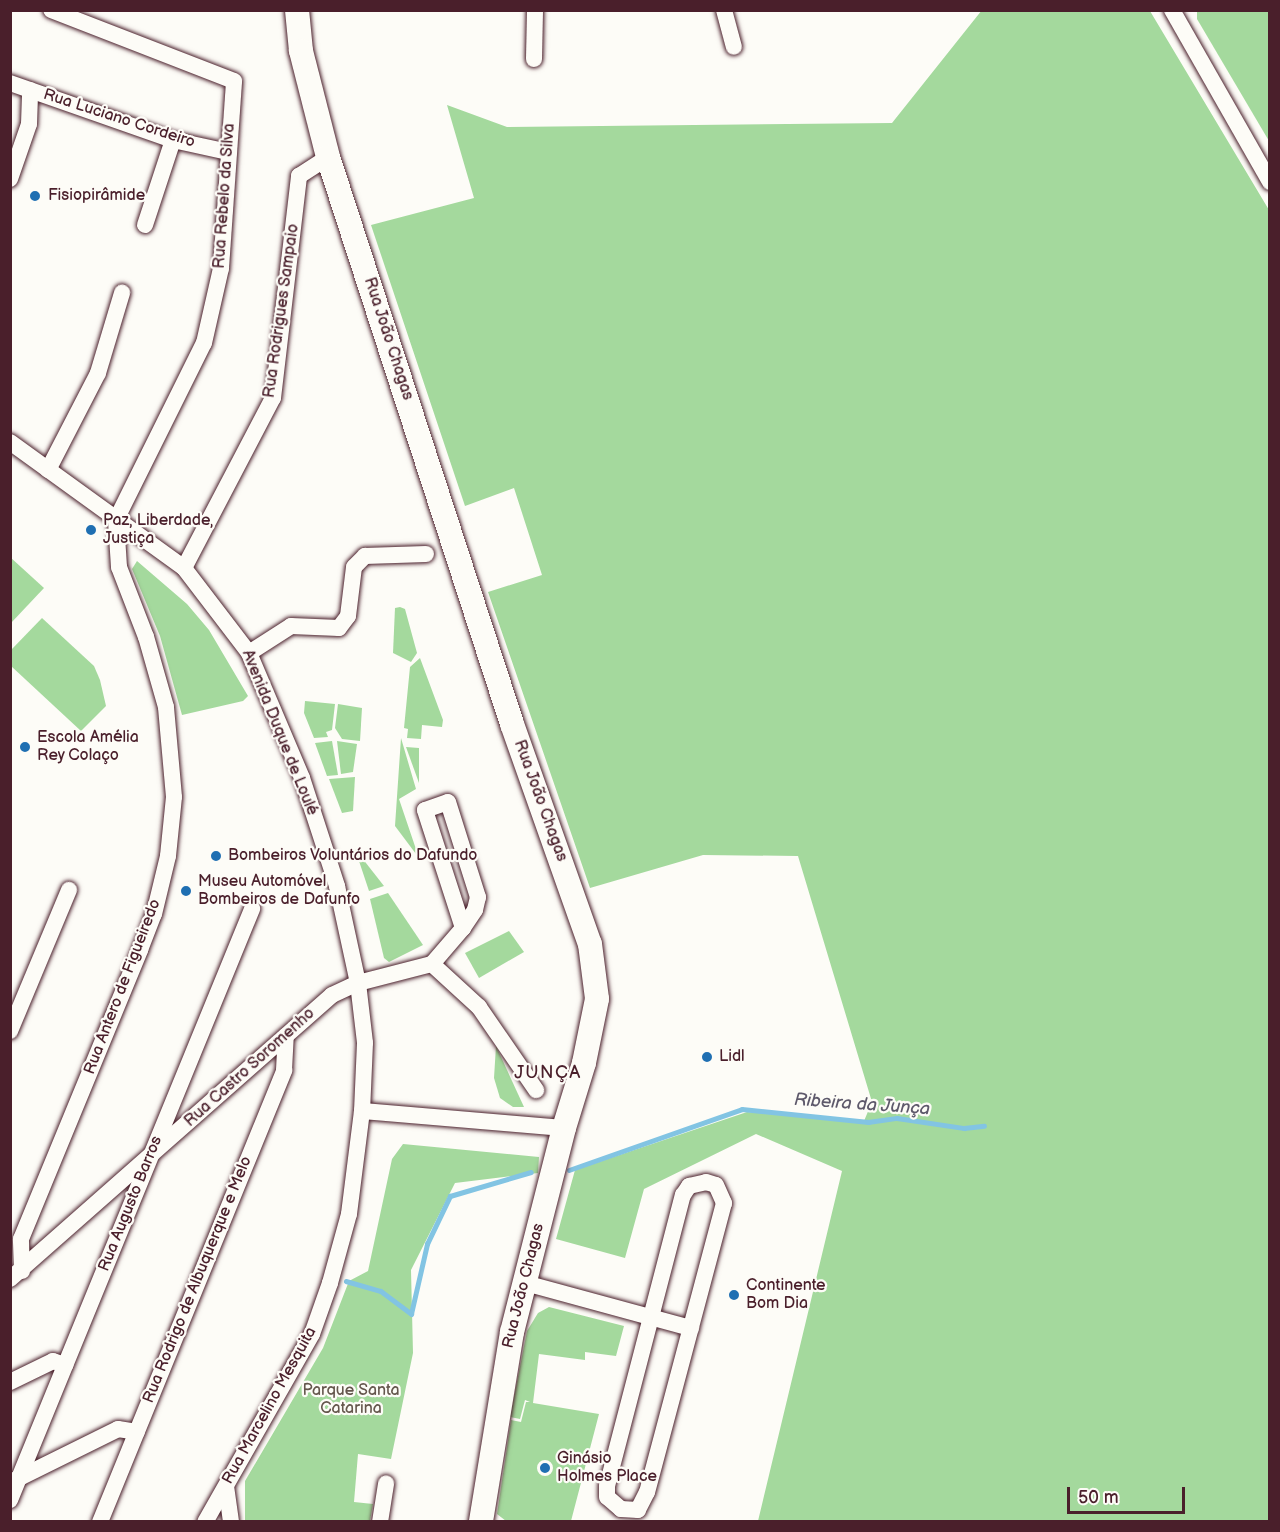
<!DOCTYPE html>
<html>
<head>
<meta charset="utf-8">
<style>
  body { margin:0 }
  #map { position:relative; width:1280px; height:1532px; overflow:hidden; background:#fdfcf7; font-family:"Balsamiq Sans",sans-serif }
  div>[style] { position:absolute }
  .green>* { inset:0; background:#a4d99d }
  .stream>* { height:4.5px; margin:-2.25px; padding:0 2.25px; transform-origin:2.25px; border-radius:2.25px; background:#82c4e3 }
  .roads { filter:drop-shadow(0 0 2px #4a1f2b) drop-shadow(0 0 2px #4a1f2b) }
  .street>* { height:16px; margin:-8px; padding:0 8px; transform-origin:8px; border-radius:8px; background:#fdfcf7 }
  .secondary>* { height:24px; margin:-12px; padding:0 12px; transform-origin:12px; border-radius:12px; background:#fdfcf7 }
  .dots>* { width:16px; height:16px; translate:-50% -50%; box-sizing:border-box; border:3px solid #fdfcf7; border-radius:50% }
  span { translate:-50% -50%; white-space:nowrap; text-align:center; line-height:1.15; -webkit-text-stroke:4.5px #fdfcf7; paint-order:stroke }
  .street-label { font-size:16px; color:#4a1f2b }
  .poi-label { font-size:16px; color:#4a1f2b }
  .left { translate:0 -50%; text-align:left }
  .park-label { font-size:16px; color:#65574d }
  .neighbourhood-label { font-size:18px; color:#4a1f2b; letter-spacing:1.5px }
  .water-label { font-size:18px; color:#5e596b; font-style:italic }
  .frame { position:absolute; inset:0; border:12px solid #4a1f2b; pointer-events:none }
  .scale { position:absolute; left:1067px; top:1487px; width:118px; height:27px; box-sizing:border-box; border:3px solid #4a1f2b; border-top:0; padding-left:8px; font-size:18px; line-height:21px; white-space:nowrap; color:#4a1f2b; -webkit-text-stroke:4px #fdfcf7; paint-order:stroke }
</style>
</head>
<body>
<div id="map">
  <div class="green">
    <i style="clip-path:polygon(982px 10px,1150px 11px,1269px 210px,1269px 1521px,758px 1521px,842px 1171px,756px 1134px,644px 1189px,625px 1258px,556px 1239px,575px 1170px,747px 1112px,864px 1121px,872px 1102px,798px 856px,703px 855px,590px 888px,488px 592px,542px 575px,514px 488px,465px 506px,371px 225px,474px 198px,447px 105px,507px 127px,892px 123px)"></i>
    <i style="clip-path:polygon(1197px 11px,1269px 11px,1269px 141px,1197px 19px)"></i>
    <i style="clip-path:polygon(10px 557px,44px 588px,11px 623px,10px 623px)"></i>
    <i style="clip-path:polygon(137px 561px,187px 604px,209px 630px,248px 696px,243px 701px,182px 715px,160px 636px,132px 569px)"></i>
    <i style="clip-path:polygon(400px 607px,405px 609px,417px 653px,411px 662px,393px 653px,395px 608px)"></i>
    <i style="clip-path:polygon(42px 618px,94px 666px,100px 680px,106px 706px,81px 731px,11px 666px,11px 650px)"></i>
    <i style="clip-path:polygon(420px 658px,443px 720px,442px 727px,422px 725px,421px 739px,407px 738px,408px 729px,404px 728px,410px 667px)"></i>
    <i style="clip-path:polygon(305px 701px,335px 704px,332px 730px,326px 732px,328px 737px,314px 738px,304px 713px)"></i>
    <i style="clip-path:polygon(338px 704px,362px 708px,360px 741px,342px 739px,335px 728px)"></i>
    <i style="clip-path:polygon(401px 738px,416px 789px,399px 799px,419px 858px,395px 826px)"></i>
    <i style="clip-path:polygon(332px 741px,338px 775px,327px 776px,315px 743px)"></i>
    <i style="clip-path:polygon(337px 741px,357px 744px,353px 772px,341px 774px)"></i>
    <i style="clip-path:polygon(406px 747px,419px 748px,419px 783px)"></i>
    <i style="clip-path:polygon(355px 777px,353px 811px,342px 813px,329px 779px)"></i>
    <i style="clip-path:polygon(355px 849px,384px 886px,369px 891px)"></i>
    <i style="clip-path:polygon(388px 893px,423px 945px,389px 962px,384px 958px,370px 899px)"></i>
    <i style="clip-path:polygon(509px 931px,524px 952px,479px 978px,465px 953px)"></i>
    <i style="clip-path:polygon(496px 1046px,524px 1107px,513px 1107px,500px 1098px,494px 1078px)"></i>
    <i style="clip-path:polygon(403px 1144px,539px 1157px,538px 1173px,455px 1183px,411px 1270px,413px 1353px,391px 1459px,358px 1454px,354px 1502px,373px 1504px,370px 1521px,245px 1521px,245px 1481px,323px 1348px,349px 1281px,368px 1271px,392px 1159px)"></i>
    <i style="clip-path:polygon(549px 1307px,624px 1326px,616px 1356px,585px 1352px,585px 1360px,539px 1354px,533px 1403px,599px 1414px,571px 1521px,506px 1521px,497px 1514px,511px 1420px,521px 1422px,526px 1402px,530px 1402px,525px 1400px,520px 1419px,510px 1417px,527px 1331px,538px 1313px)"></i>
  </div>
  <div class="stream">
    <i style="left:569px;top:1170px;width:183px;rotate:-19.4deg"></i>
    <i style="left:742px;top:1109px;width:127px;rotate:5.9deg"></i>
    <i style="left:868px;top:1122px;width:29px;rotate:-8deg"></i>
    <i style="left:897px;top:1118px;width:68px;rotate:8.5deg"></i>
    <i style="left:964px;top:1128px;width:20px;rotate:-6deg"></i>
    <i style="left:346px;top:1281px;width:36px;rotate:16deg"></i>
    <i style="left:381px;top:1291px;width:38px;rotate:37deg"></i>
    <i style="left:411px;top:1314px;width:72px;rotate:-77.1deg"></i>
    <i style="left:427px;top:1244px;width:53px;rotate:-64.4deg"></i>
    <i style="left:450px;top:1196px;width:84px;rotate:-16.5deg"></i>
  </div>
  <div class="roads">
    <div class="street">
      <i style="left:724px;top:10px;width:38px;rotate:75deg"></i>
      <i style="left:1172px;top:10px;width:198px;rotate:60.3deg"></i>
      <i style="left:534px;top:59px;width:49px;rotate:-88.8deg"></i>
      <i style="left:10px;top:83px;width:173px;rotate:19.3deg"></i>
      <i style="left:173px;top:140px;width:56px;rotate:12.3deg"></i>
      <i style="left:10px;top:179px;width:58px;rotate:-70.9deg"></i>
      <i style="left:29px;top:124px;width:34px;rotate:-88deg"></i>
      <i style="left:145px;top:225px;width:89px;rotate:-71.8deg"></i>
      <i style="left:10px;top:442px;width:215px;rotate:35.9deg"></i>
      <i style="left:184px;top:568px;width:107px;rotate:52.6deg"></i>
      <i style="left:249px;top:653px;width:136px;rotate:67deg"></i>
      <i style="left:302px;top:778px;width:114px;rotate:72deg"></i>
      <i style="left:337px;top:886px;width:99px;rotate:77.8deg"></i>
      <i style="left:358px;top:983px;width:60px;rotate:83.3deg"></i>
      <i style="left:365px;top:1043px;width:68px;rotate:92.5deg"></i>
      <i style="left:362px;top:1111px;width:104px;rotate:97.2deg"></i>
      <i style="left:349px;top:1214px;width:72px;rotate:105.4deg"></i>
      <i style="left:330px;top:1283px;width:54px;rotate:109.4deg"></i>
      <i style="left:312px;top:1334px;width:216px;rotate:119.6deg"></i>
      <i style="left:48px;top:470px;width:109px;rotate:-62.7deg"></i>
      <i style="left:98px;top:373px;width:84px;rotate:-73.3deg"></i>
      <i style="left:184px;top:568px;width:192px;rotate:-62.4deg"></i>
      <i style="left:273px;top:398px;width:224px;rotate:-83.3deg"></i>
      <i style="left:299px;top:176px;width:35px;rotate:-33deg"></i>
      <i style="left:249px;top:653px;width:50px;rotate:-32.7deg"></i>
      <i style="left:291px;top:626px;width:48px;rotate:2.4deg"></i>
      <i style="left:339px;top:628px;width:15px;rotate:-53deg"></i>
      <i style="left:348px;top:616px;width:49px;rotate:-83deg"></i>
      <i style="left:354px;top:567px;width:16px;rotate:-45deg"></i>
      <i style="left:365px;top:556px;width:61px;rotate:-1.9deg"></i>
      <i style="left:432px;top:964px;width:48px;rotate:-49.3deg"></i>
      <i style="left:463px;top:928px;width:124px;rotate:-107.9deg"></i>
      <i style="left:425px;top:810px;width:24px;rotate:-19deg"></i>
      <i style="left:448px;top:802px;width:100px;rotate:72.5deg"></i>
      <i style="left:478px;top:897px;width:13px;rotate:103deg"></i>
      <i style="left:475px;top:910px;width:22px;rotate:124deg"></i>
      <i style="left:10px;top:1031px;width:153px;rotate:-67.3deg"></i>
      <i style="left:362px;top:1111px;width:203px;rotate:4.8deg"></i>
      <i style="left:706px;top:1182px;width:10px;rotate:17deg"></i>
      <i style="left:716px;top:1185px;width:20px;rotate:66deg"></i>
      <i style="left:724px;top:1203px;width:299px;rotate:104.9deg"></i>
      <i style="left:647px;top:1492px;width:20px;rotate:117deg"></i>
      <i style="left:638px;top:1510px;width:17px;rotate:-177deg"></i>
      <i style="left:621px;top:1509px;width:18px;rotate:-139deg"></i>
      <i style="left:607px;top:1497px;width:11px;rotate:-90deg"></i>
      <i style="left:607px;top:1486px;width:301px;rotate:-75.4deg"></i>
      <i style="left:683px;top:1195px;width:11px;rotate:-56deg"></i>
      <i style="left:689px;top:1186px;width:17px;rotate:-13deg"></i>
      <i style="left:22px;top:1271px;width:32px;rotate:-92deg"></i>
      <i style="left:21px;top:1239px;width:313px;rotate:-67.6deg"></i>
      <i style="left:140px;top:950px;width:39px;rotate:-69deg"></i>
      <i style="left:154px;top:914px;width:60px;rotate:-76.4deg"></i>
      <i style="left:168px;top:856px;width:59px;rotate:-84.2deg"></i>
      <i style="left:174px;top:797px;width:90px;rotate:-95.1deg"></i>
      <i style="left:166px;top:707px;width:73px;rotate:-105.9deg"></i>
      <i style="left:146px;top:637px;width:75px;rotate:-111.1deg"></i>
      <i style="left:119px;top:567px;width:47px;rotate:-93.7deg"></i>
      <i style="left:116px;top:520px;width:198px;rotate:-63.6deg"></i>
      <i style="left:204px;top:343px;width:77px;rotate:-77.2deg"></i>
      <i style="left:221px;top:268px;width:187px;rotate:-86deg"></i>
      <i style="left:234px;top:81px;width:196px;rotate:-158.8deg"></i>
      <i style="left:10px;top:1279px;width:429px;rotate:-41.4deg"></i>
      <i style="left:332px;top:995px;width:29px;rotate:-25deg"></i>
      <i style="left:358px;top:983px;width:76px;rotate:-14.4deg"></i>
      <i style="left:432px;top:964px;width:64px;rotate:42.5deg"></i>
      <i style="left:479px;top:1007px;width:101px;rotate:55.5deg"></i>
      <i style="left:525px;top:1283px;width:172px;rotate:15.2deg"></i>
      <i style="left:10px;top:1382px;width:48px;rotate:-26deg"></i>
      <i style="left:53px;top:1361px;width:13px;rotate:18deg"></i>
      <i style="left:15px;top:1480px;width:115px;rotate:-26.3deg"></i>
      <i style="left:118px;top:1429px;width:19px;rotate:9deg"></i>
      <i style="left:226px;top:1486px;width:36px;rotate:82deg"></i>
      <i style="left:10px;top:1500px;width:639px;rotate:-67.73deg"></i>
      <i style="left:100px;top:1522px;width:488px;rotate:-67.8deg"></i>
      <i style="left:284px;top:1070px;width:34px;rotate:-87deg"></i>
      <i style="left:380px;top:1522px;width:39px;rotate:-81deg"></i>
    </div>
    <div class="secondary">
      <i style="left:297px;top:10px;width:41px;rotate:84.4deg"></i>
      <i style="left:301px;top:51px;width:109px;rotate:75.7deg"></i>
      <i style="left:328px;top:157px;width:596px;rotate:72.02deg"></i>
      <i style="left:512px;top:724px;width:233px;rotate:70.5deg"></i>
      <i style="left:590px;top:944px;width:55px;rotate:82.7deg"></i>
      <i style="left:597px;top:999px;width:65px;rotate:101.5deg"></i>
      <i style="left:584px;top:1063px;width:68px;rotate:107.1deg"></i>
      <i style="left:564px;top:1128px;width:211px;rotate:104.3deg"></i>
      <i style="left:512px;top:1332px;width:193px;rotate:99.3deg"></i>
    </div>
  </div>
  <div class="dots">
    <i style="left:35px;top:196px;background:#1f6fb2"></i>
    <i style="left:91px;top:530px;background:#1f6fb2"></i>
    <i style="left:25px;top:747px;background:#1f6fb2"></i>
    <i style="left:216px;top:856px;background:#1f6fb2"></i>
    <i style="left:186px;top:891px;background:#1f6fb2"></i>
    <i style="left:707px;top:1057px;background:#1f6fb2"></i>
    <i style="left:734px;top:1295px;background:#1f6fb2"></i>
    <i style="left:545px;top:1468px;background:#1f6fb2"></i>
  </div>
  <div class="street-label">
    <span style="left:119px;top:119px;rotate:18deg">Rua Luciano Cordeiro</span>
    <span style="left:225px;top:196px;rotate:-86deg">Rua Rebelo da Silva</span>
    <span style="left:282px;top:311px;rotate:-82deg">Rua Rodrigues Sampaio</span>
    <span style="left:388px;top:339px;rotate:72deg">Rua João Chagas</span>
    <span style="left:279px;top:733px;rotate:68deg">Avenida Duque de Loulé</span>
    <span style="left:540px;top:801px;rotate:70deg">Rua João Chagas</span>
    <span style="left:123px;top:987px;rotate:-69deg">Rua Antero de Figueiredo</span>
    <span style="left:250px;top:1068px;rotate:-42deg">Rua Castro Soromenho</span>
    <span style="left:131px;top:1204px;rotate:-68deg">Rua Augusto Barros</span>
    <span style="left:198px;top:1280px;rotate:-68deg">Rua Rodrigo de Albuquerque e Melo</span>
    <span style="left:524px;top:1286px;rotate:-76deg">Rua João Chagas</span>
    <span style="left:270px;top:1406px;rotate:-61deg">Rua Marcelino Mesquita</span>
  </div>
  <div class="poi-label">
    <span class="left" style="left:48px;top:196px">Fisiopirâmide</span>
    <span class="left" style="left:103px;top:530px">Paz, Liberdade,<br>Justiça</span>
    <span class="left" style="left:37px;top:747px">Escola Amélia<br>Rey Colaço</span>
    <span class="left" style="left:228px;top:856px">Bombeiros Voluntários do Dafundo</span>
    <span class="left" style="left:198px;top:891px">Museu Automóvel<br>Bombeiros de Dafunfo</span>
    <span class="left" style="left:719px;top:1057px">Lidl</span>
    <span class="left" style="left:746px;top:1295px">Continente<br>Bom Dia</span>
    <span class="left" style="left:557px;top:1468px">Ginásio<br>Holmes Place</span>
  </div>
  <div class="park-label">
    <span style="left:351px;top:1400px">Parque Santa<br>Catarina</span>
  </div>
  <div class="neighbourhood-label">
    <span style="left:548px;top:1073px">JUNÇA</span>
  </div>
  <div class="water-label">
    <span style="left:862px;top:1105px;rotate:4deg">Ribeira da Junça</span>
  </div>
  <div class="frame"></div>
  <div class="scale">50 m</div>
</div>
</body>
</html>
